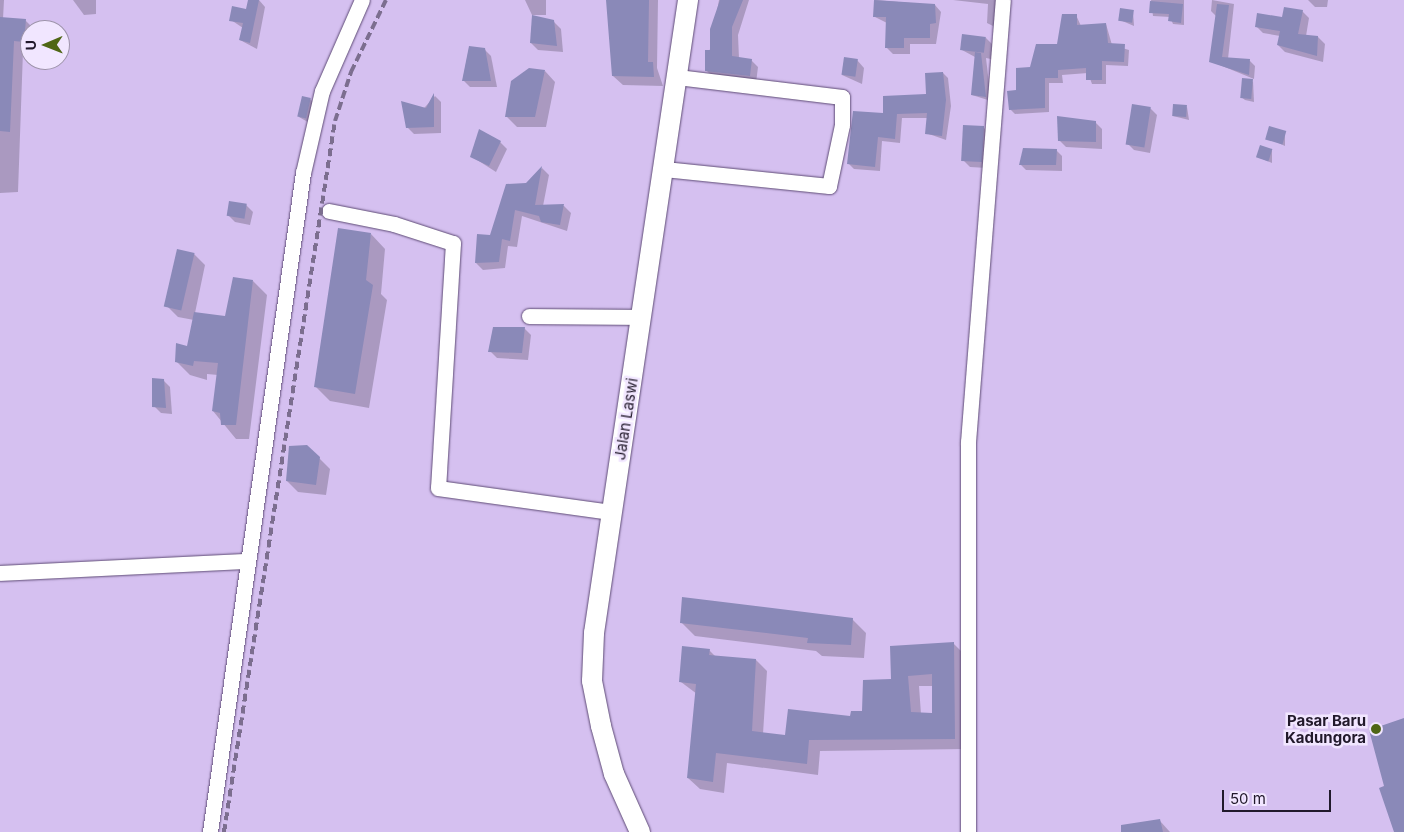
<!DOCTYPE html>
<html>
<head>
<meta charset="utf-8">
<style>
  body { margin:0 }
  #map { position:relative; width:1404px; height:832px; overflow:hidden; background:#d5c0f0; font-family:Inter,sans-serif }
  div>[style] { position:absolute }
  .shadow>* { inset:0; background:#0003 }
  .building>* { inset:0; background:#8a89b8; transform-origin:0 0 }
  .roads { filter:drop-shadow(0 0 1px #5e4b75) drop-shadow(0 0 1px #5e4b75) }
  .minor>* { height:15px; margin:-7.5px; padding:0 7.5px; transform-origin:7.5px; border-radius:7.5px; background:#fff }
  .tertiary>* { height:20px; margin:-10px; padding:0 10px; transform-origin:10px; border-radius:10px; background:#fff }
  .rail>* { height:4px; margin-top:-2px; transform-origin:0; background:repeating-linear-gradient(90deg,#7c6e8f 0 8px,transparent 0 12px) }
  .dots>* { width:14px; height:14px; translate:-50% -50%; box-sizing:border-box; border:2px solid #f1e6ff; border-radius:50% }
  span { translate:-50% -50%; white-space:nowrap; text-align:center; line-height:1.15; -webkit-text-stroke:5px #f1e6ff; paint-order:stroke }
  .street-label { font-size:15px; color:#21192b }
  .poi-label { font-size:15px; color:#21192b; font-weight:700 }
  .right { translate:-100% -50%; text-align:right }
  .north { position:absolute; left:20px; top:20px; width:50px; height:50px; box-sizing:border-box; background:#f1e6ff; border:1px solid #9e94aa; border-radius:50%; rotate:269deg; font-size:14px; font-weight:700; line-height:20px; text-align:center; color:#21192b }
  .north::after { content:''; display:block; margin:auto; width:18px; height:22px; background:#4f6615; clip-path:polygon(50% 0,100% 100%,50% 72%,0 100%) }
  .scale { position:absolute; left:1222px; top:790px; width:109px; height:22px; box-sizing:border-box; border:2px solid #21192b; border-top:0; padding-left:6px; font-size:15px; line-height:18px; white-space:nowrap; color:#21192b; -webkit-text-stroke:4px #f1e6ff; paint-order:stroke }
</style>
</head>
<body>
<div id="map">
  <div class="shadow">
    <i style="clip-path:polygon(0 0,4px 0,3px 19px,25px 20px,35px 30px,30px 30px,30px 51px,23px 51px,18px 192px,0 193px)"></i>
    <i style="clip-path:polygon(73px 0,96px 0,96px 14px,84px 15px)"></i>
    <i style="clip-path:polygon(249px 0,259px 0,265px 7px,257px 49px,240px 40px,243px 28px,231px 20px,247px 10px)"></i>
    <i style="clip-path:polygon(525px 0,546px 0,546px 15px,532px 15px)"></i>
    <i style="clip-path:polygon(608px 0,658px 0,657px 68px,663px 86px,623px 85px,613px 76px)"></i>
    <i style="clip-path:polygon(719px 0,749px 0,738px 35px,739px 58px,751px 60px,758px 67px,756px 83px,713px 77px,706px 70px)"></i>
    <i style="clip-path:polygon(875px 0,935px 5px,941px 12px,936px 44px,910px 44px,910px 54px,893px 54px,886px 47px,887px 23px,875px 17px)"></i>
    <i style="clip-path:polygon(953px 0,1004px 0,997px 28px,987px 23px,988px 4px)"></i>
    <i style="clip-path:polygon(1151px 0,1184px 0,1184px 25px,1173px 24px,1170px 17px,1153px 16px)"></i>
    <i style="clip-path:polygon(1212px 0,1234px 4px,1228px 59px,1250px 61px,1255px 66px,1254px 79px,1210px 61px,1216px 16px,1211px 11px)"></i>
    <i style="clip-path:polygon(1308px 0,1328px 0,1327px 7px,1315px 7px)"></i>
    <i style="clip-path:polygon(1133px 11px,1134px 26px,1120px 20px)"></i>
    <i style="clip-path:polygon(1302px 11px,1309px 18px,1306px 36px,1318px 37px,1325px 44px,1323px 62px,1285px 52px,1278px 45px,1280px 36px,1263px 33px,1256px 26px)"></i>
    <i style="clip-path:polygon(1076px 15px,1081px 26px,1106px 24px,1112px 45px,1129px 50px,1128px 66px,1106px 65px,1106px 84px,1092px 84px,1088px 73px,1062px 75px,1063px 83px,1049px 83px,1049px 112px,1015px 114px,1010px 109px,1031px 68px,1059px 45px)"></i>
    <i style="clip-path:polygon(554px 22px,561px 29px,563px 52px,538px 50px,531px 43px)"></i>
    <i style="clip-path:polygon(986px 38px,993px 45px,991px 59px,986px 58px,991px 101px,972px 95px,975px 57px,962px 50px)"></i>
    <i style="clip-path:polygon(484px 49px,491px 56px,497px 87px,470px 87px,463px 80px)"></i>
    <i style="clip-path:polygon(857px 60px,864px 68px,862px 84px,842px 75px)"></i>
    <i style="clip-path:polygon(545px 71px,555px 82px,546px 127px,517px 127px,506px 116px)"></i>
    <i style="clip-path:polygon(943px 73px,948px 78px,951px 106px,946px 140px,926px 133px,928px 118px,902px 118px,900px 143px,882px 141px,880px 171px,854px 169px,849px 164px,884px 114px,927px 95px)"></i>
    <i style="clip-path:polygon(1253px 81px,1254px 102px,1245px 100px,1241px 97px)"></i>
    <i style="clip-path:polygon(435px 96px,441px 102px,441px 133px,414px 134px,407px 127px)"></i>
    <i style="clip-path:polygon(310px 99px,317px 106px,313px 125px,299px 117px)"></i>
    <i style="clip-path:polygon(1187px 107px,1189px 120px,1173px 116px)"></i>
    <i style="clip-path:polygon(1150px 108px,1157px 115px,1150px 153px,1134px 150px,1127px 143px)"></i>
    <i style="clip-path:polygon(1059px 117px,1095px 122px,1102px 129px,1102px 149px,1066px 147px,1059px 140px)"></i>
    <i style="clip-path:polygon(983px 127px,990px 134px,987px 168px,970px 167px,963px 160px)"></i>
    <i style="clip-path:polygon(1285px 132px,1285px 146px,1267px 138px)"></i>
    <i style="clip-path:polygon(500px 142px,507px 149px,496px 172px,471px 156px)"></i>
    <i style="clip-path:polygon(1056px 150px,1062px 156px,1062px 171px,1026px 170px,1020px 164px)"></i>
    <i style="clip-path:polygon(1272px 150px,1272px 163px,1258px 157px)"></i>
    <i style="clip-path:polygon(542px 168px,549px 175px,543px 206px,564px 206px,571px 213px,567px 231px,522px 216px,517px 247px,508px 246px,505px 268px,483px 270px,476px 263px,491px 237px)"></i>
    <i style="clip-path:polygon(246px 205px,253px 212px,250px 225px,235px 222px,228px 215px)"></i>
    <i style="clip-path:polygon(371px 234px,385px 249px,381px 294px,387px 300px,369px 408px,330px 401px,316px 387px)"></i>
    <i style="clip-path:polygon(194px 254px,205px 265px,195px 313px,226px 318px,253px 281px,267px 295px,249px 439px,236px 439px,213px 411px,218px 375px,207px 374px,207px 380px,190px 375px,176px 361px,188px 348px,194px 320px,178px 317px,167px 306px)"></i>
    <i style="clip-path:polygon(524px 328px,531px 335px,528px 360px,497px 358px,490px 351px)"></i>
    <i style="clip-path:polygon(163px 380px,170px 387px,172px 414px,161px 413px,154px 406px)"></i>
    <i style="clip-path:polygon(319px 458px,330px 469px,326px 495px,298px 492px,287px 481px)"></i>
    <i style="clip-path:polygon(852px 619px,866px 633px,864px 658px,822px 656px,816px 651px,695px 636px,681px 622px)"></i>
    <i style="clip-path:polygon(evenodd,953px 643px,965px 655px,966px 749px,820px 751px,818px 775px,727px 763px,724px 793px,700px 789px,688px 778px,697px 694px,681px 682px,709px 650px,716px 657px,756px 660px,767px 671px,763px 734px,786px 736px,863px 712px,892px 680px,953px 643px,919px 686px,933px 686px,934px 714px,921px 714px,919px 686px)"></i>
    <i style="clip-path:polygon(1160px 821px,1170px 832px,1134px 832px)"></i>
  </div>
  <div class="building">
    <i style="clip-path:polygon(248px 0,259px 0,250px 43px,239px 40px,243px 23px,229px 21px,232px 6px,246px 9px)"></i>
    <i style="clip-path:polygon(606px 0,649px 0,648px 62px,653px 62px,654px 77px,612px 76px)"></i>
    <i style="clip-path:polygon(720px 0,743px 0,732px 27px,732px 56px,752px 59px,750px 76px,705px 71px,705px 50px,710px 50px,710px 29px)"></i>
    <i style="clip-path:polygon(874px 0,935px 4px,936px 23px,930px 24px,930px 38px,904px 38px,904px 48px,885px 48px,886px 17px,873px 17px)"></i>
    <i style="clip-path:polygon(1150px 1px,1183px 4px,1181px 23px,1168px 21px,1169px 14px,1149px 13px)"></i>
    <i style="clip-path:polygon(1217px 4px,1229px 5px,1222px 57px,1250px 59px,1249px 75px,1209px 62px)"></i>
    <i style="clip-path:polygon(1284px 7px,1303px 10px,1298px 34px,1318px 36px,1317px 56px,1277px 45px,1280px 31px,1255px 27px,1257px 13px,1282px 17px)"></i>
    <i style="left:1120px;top:8px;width:14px;height:13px;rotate:8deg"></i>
    <i style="clip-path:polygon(1062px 14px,1077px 14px,1077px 25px,1106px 23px,1108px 43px,1125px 44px,1124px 62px,1102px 61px,1102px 80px,1086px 80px,1086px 68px,1058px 70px,1058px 78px,1045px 78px,1045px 108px,1009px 110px,1007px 91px,1016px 90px,1016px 68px,1030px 67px,1036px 44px,1057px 44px)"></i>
    <i style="clip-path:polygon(532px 15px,554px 20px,557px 46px,530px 43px)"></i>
    <i style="clip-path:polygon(0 17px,26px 19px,24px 42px,14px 41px,10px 132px,0 131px)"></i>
    <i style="left:962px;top:34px;width:24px;height:16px;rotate:7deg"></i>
    <i style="clip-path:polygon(469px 46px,485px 48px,491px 81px,462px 81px)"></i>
    <i style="clip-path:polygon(975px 52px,981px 53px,986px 97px,971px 95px)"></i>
    <i style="left:844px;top:57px;width:14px;height:18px;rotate:8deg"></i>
    <i style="clip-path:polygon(529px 68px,545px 70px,535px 117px,505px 117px,511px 81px)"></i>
    <i style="clip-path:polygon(943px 72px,946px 100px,942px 136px,925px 134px,927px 113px,897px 114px,895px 139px,878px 137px,875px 167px,847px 164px,853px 111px,883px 113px,883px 96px,926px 94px,925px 73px)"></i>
    <i style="left:1242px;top:78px;width:11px;height:20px;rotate:5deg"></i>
    <i style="clip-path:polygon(434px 93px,434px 127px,406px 128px,401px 101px,426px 108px)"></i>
    <i style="left:302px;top:96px;width:9px;height:21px;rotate:13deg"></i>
    <i style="left:1132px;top:104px;width:19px;height:41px;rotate:9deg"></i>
    <i style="left:1173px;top:104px;width:14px;height:12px;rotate:4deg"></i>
    <i style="clip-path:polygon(1057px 116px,1096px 121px,1096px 142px,1058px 141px)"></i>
    <i style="left:963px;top:125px;width:21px;height:36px;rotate:3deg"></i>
    <i style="left:1269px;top:126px;width:18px;height:14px;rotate:16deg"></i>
    <i style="clip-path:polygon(479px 129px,501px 141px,489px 166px,470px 157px)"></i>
    <i style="left:1260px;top:145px;width:13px;height:13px;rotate:18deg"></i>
    <i style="clip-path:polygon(1023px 148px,1057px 149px,1056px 165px,1019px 165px)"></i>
    <i style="clip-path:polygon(542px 166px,535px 205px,564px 204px,560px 225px,541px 222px,539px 216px,515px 210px,510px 241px,502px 239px,499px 262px,475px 263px,477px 234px,490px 235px,506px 184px,526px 183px)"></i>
    <i style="left:229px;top:201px;width:18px;height:15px;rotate:9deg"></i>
    <i style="clip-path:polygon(338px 228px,371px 233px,366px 280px,373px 285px,355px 394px,314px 387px)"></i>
    <i style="left:177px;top:249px;width:18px;height:59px;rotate:13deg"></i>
    <i style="clip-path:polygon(233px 277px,253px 280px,236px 425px,221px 425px,220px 413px,212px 411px,218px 363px,194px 361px,193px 366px,175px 362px,176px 343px,187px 346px,194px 312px,225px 316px)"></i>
    <i style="clip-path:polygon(493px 327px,525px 327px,522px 353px,488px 352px)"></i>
    <i style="clip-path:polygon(152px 378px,164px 379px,166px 408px,152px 407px)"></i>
    <i style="clip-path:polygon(307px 445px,320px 457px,316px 485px,286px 481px,289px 446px)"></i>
    <i style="clip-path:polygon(682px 597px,853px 618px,851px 645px,807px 643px,808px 638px,680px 623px)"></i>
    <i style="clip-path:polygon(evenodd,954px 642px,955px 739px,809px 740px,807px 764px,716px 753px,713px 782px,687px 778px,696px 684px,679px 682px,682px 646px,710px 649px,709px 655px,756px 659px,752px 731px,785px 735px,788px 709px,850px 716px,851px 711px,862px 711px,863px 680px,891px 679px,890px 646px,954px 642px,932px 674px,932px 713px,911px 712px,908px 676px,932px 674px)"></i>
    <i style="clip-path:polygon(1404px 718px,1404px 832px,1394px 832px,1379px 788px,1384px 786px,1369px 730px)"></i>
    <i style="clip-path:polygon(1160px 819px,1163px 832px,1121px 832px,1121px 825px)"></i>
  </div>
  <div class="roads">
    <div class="minor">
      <i style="left:664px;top:169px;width:166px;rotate:5.9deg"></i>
      <i style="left:829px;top:186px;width:62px;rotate:-78deg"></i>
      <i style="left:842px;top:125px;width:28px;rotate:-90deg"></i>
      <i style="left:842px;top:97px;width:166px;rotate:-173.1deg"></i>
      <i style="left:329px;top:211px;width:66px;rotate:11.3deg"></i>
      <i style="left:394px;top:224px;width:62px;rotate:17.9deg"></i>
      <i style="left:453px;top:243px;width:245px;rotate:93.5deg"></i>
      <i style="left:438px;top:488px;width:176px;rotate:7.9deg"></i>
      <i style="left:529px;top:316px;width:113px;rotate:0.5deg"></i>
      <i style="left:0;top:573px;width:247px;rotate:-2.8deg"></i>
      <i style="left:210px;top:832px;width:666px;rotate:-81.97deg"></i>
      <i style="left:303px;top:173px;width:84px;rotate:-77deg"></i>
      <i style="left:322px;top:91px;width:99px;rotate:-66.3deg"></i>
      <i style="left:968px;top:832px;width:390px;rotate:-90deg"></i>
      <i style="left:968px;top:442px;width:443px;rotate:-85.5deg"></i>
    </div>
    <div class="tertiary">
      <i style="left:640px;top:832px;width:64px;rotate:-114.1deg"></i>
      <i style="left:614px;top:774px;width:50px;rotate:-105.2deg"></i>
      <i style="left:601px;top:726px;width:46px;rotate:-101.3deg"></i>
      <i style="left:592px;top:681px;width:48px;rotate:-87.6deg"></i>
      <i style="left:594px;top:633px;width:640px;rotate:-81.55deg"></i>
    </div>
  </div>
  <div class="rail">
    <i style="left:224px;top:832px;width:720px;rotate:-81.13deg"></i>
    <i style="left:335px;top:121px;width:52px;rotate:-71.9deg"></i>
    <i style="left:351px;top:72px;width:80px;rotate:-64.1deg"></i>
  </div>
  <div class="dots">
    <i style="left:1376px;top:729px;background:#4f6615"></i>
  </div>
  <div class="street-label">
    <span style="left:626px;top:419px;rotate:-81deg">Jalan Laswi</span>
  </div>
  <div class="poi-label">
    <span class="right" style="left:1366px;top:729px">Pasar Baru<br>Kadungora</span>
  </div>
  <div class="north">U</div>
  <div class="scale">50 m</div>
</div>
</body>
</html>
